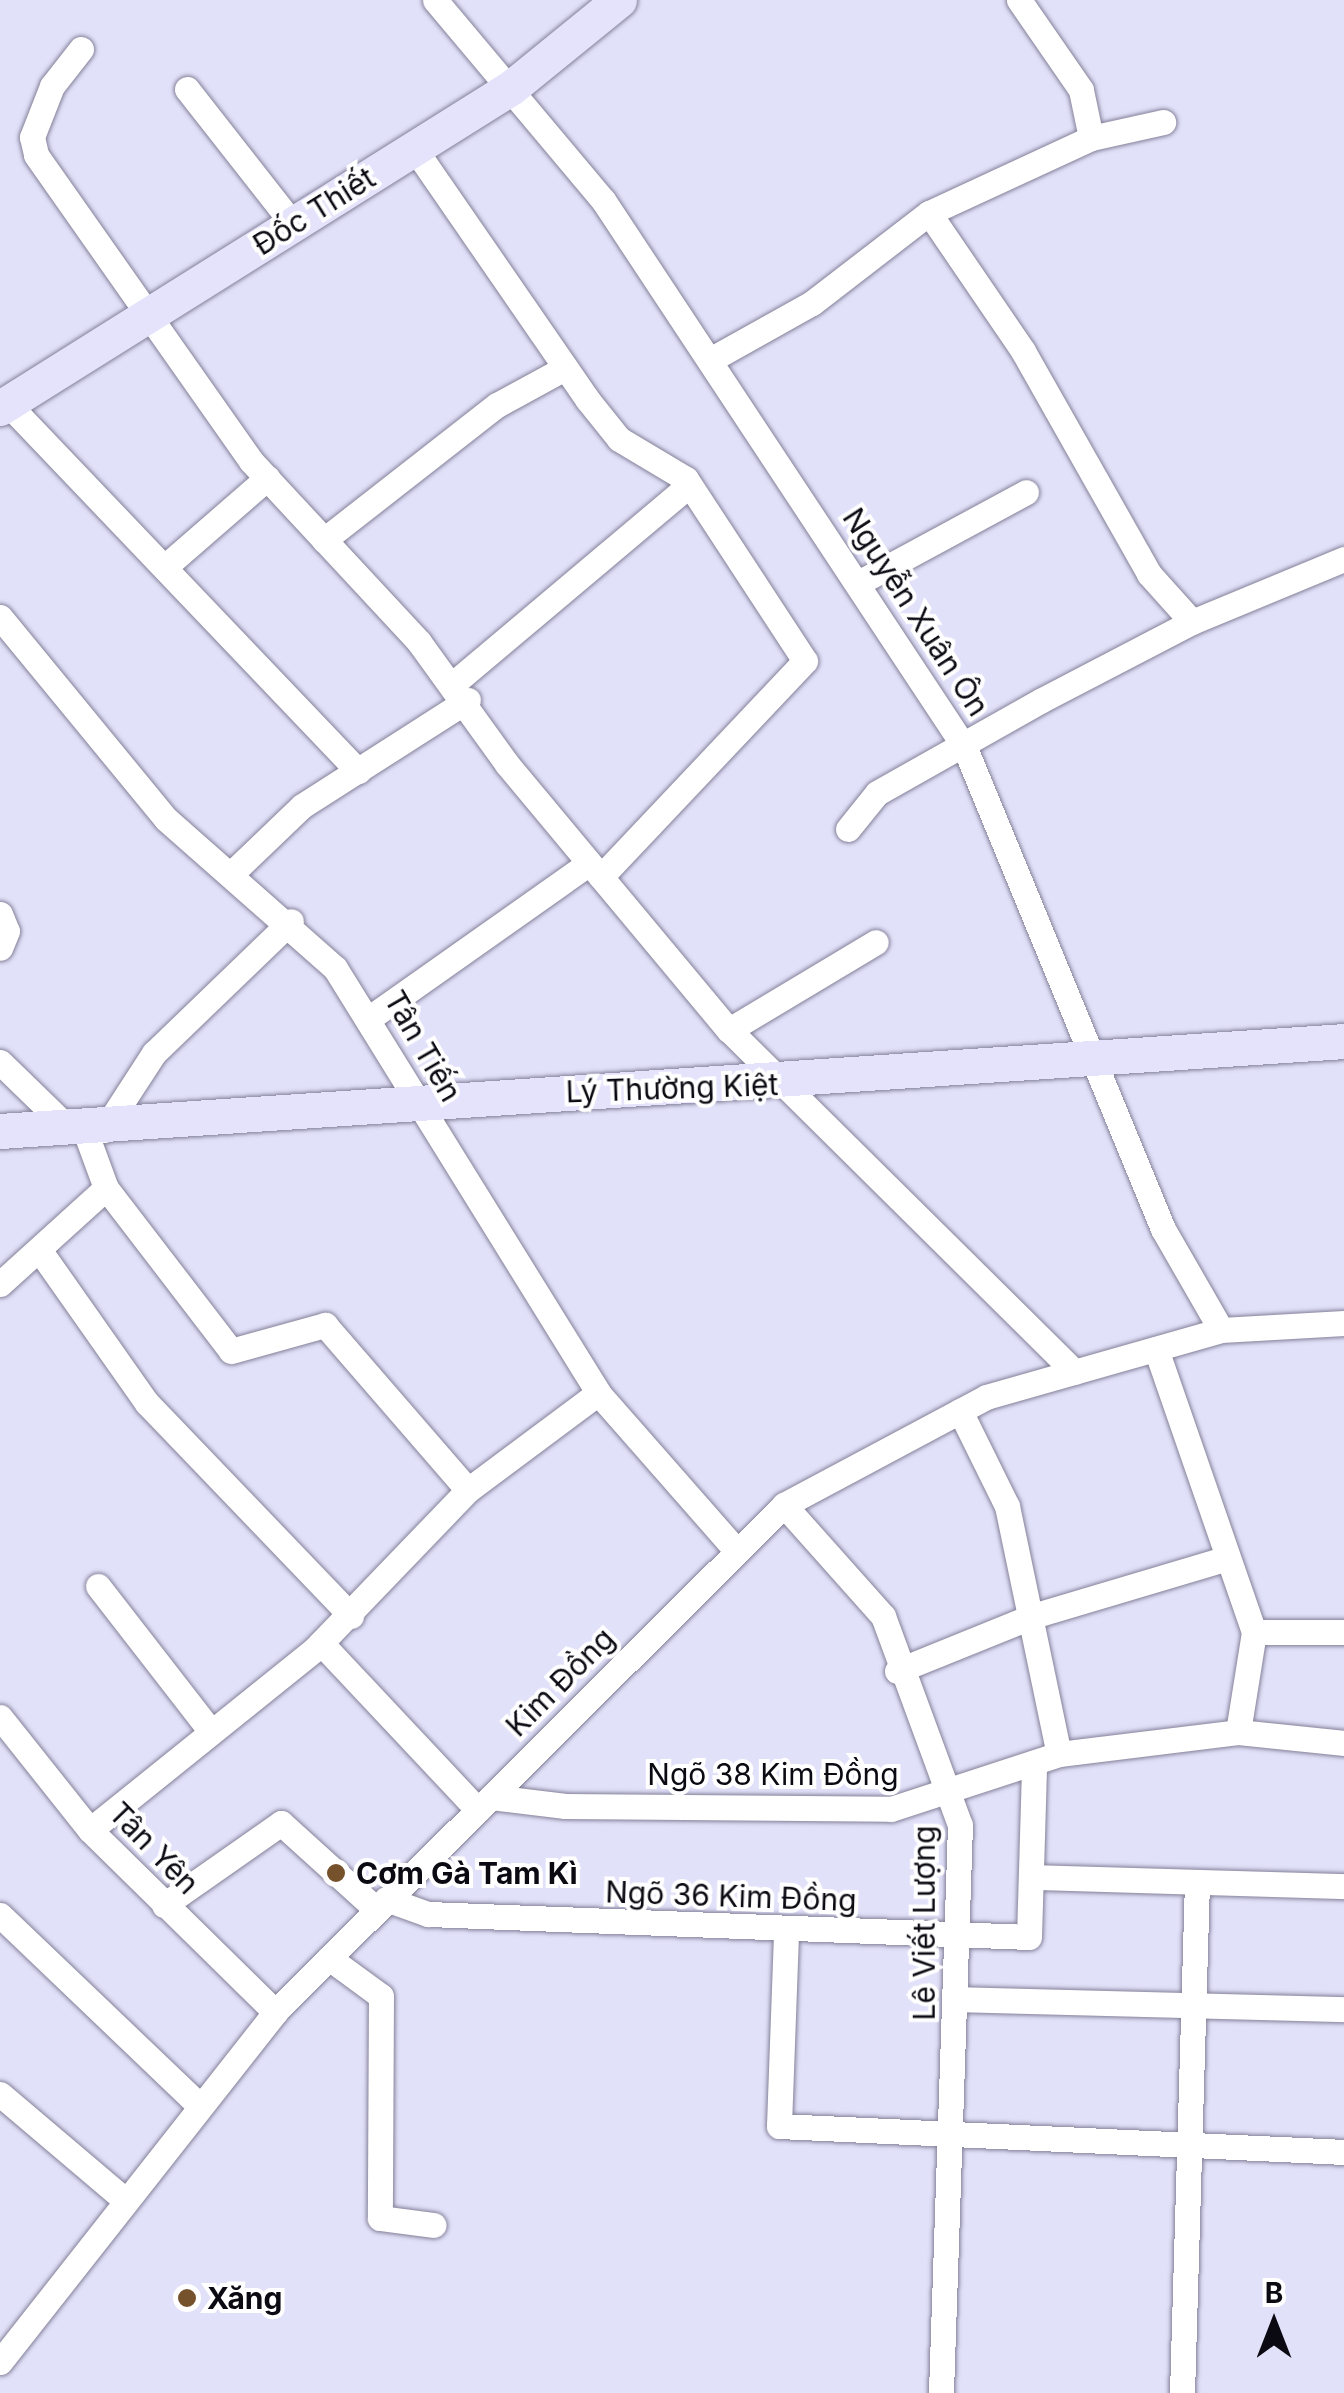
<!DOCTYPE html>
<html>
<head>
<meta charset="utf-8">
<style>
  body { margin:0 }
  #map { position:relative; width:1344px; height:2393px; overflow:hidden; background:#e2e1fa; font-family:Inter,sans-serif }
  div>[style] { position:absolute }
  .roads { filter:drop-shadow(0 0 2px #838198) drop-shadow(0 0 2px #838198) }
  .street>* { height:25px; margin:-12.5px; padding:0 12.5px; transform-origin:12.5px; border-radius:12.5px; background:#fff }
  .secondary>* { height:35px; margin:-17.5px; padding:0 17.5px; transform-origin:17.5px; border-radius:17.5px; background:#e5e2fb }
  .dots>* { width:28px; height:28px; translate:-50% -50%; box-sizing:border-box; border:5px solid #fff; border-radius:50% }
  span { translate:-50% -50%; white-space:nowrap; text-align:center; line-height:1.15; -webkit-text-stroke:8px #fff; paint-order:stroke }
  .street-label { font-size:30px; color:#0b0a12 }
  .poi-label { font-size:30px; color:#0b0a12; font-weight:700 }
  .left { translate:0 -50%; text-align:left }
  .north { position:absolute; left:1224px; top:2273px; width:100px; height:100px; -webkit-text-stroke:8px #fff; paint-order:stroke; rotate:0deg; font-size:28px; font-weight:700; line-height:40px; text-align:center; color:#0b0a12 }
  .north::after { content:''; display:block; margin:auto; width:35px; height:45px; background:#0b0a12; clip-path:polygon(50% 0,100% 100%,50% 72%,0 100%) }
</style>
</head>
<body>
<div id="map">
  <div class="roads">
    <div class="street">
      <i style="left:435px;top:0;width:261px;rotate:50deg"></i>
      <i style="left:603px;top:200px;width:657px;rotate:56.55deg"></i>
      <i style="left:965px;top:748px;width:520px;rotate:67.63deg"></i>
      <i style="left:1163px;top:1229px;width:116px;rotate:60.1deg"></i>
      <i style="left:1019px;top:0;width:109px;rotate:55.4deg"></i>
      <i style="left:1081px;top:90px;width:49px;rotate:78.2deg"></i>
      <i style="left:81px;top:49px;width:47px;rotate:128.1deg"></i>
      <i style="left:52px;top:86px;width:55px;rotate:111.4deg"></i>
      <i style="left:32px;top:137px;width:18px;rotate:77deg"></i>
      <i style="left:36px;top:155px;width:374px;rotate:54.9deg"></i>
      <i style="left:251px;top:461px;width:247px;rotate:47.1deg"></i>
      <i style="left:419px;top:642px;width:150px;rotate:54.2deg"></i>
      <i style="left:507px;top:764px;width:346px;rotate:50.2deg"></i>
      <i style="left:729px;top:1030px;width:486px;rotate:44.7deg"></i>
      <i style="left:187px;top:89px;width:172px;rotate:51.9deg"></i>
      <i style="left:414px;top:148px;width:305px;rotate:55.4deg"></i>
      <i style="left:587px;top:399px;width:51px;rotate:51.3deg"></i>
      <i style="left:619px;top:439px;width:78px;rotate:30.8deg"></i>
      <i style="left:686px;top:479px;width:217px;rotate:56.8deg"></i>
      <i style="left:805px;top:661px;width:297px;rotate:133.4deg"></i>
      <i style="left:929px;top:213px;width:167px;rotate:55.7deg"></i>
      <i style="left:1023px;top:351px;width:256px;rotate:60.5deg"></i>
      <i style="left:1149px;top:574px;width:64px;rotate:48.1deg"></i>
      <i style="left:710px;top:360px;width:117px;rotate:-29.2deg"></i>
      <i style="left:812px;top:303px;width:148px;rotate:-37.6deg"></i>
      <i style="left:929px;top:213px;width:179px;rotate:-24.8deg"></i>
      <i style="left:1091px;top:138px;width:74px;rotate:-12.5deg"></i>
      <i style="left:7px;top:403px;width:509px;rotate:46.35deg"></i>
      <i style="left:324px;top:540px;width:219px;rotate:-38deg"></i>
      <i style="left:497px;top:405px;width:77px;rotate:-28.6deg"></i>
      <i style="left:167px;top:565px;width:133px;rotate:-41deg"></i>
      <i style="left:858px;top:583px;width:191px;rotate:-28.4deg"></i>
      <i style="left:0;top:617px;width:261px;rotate:50.6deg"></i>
      <i style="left:166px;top:819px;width:225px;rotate:41.4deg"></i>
      <i style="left:335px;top:968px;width:500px;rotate:58.2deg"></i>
      <i style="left:598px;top:1393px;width:210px;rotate:48.7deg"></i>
      <i style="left:454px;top:683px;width:307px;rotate:-40.1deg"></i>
      <i style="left:848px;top:829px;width:46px;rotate:-51.1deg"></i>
      <i style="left:877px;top:793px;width:189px;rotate:-29.4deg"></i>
      <i style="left:1042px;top:700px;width:169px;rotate:-27.5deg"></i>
      <i style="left:1192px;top:622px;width:165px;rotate:-22.5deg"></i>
      <i style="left:231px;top:874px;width:98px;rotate:-43.8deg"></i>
      <i style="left:302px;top:806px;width:197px;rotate:-32.6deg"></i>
      <i style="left:0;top:914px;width:18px;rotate:68deg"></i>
      <i style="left:7px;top:931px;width:18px;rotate:112deg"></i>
      <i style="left:371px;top:1017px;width:267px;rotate:-35.2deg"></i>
      <i style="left:729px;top:1030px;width:171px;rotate:-30.9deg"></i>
      <i style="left:0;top:1062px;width:98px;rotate:44.2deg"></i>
      <i style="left:104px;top:1130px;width:92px;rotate:-57deg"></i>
      <i style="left:154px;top:1053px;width:190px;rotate:-43.9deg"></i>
      <i style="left:85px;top:1131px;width:61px;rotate:69.8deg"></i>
      <i style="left:106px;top:1188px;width:205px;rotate:52.5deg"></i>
      <i style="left:231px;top:1351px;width:98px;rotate:-15.5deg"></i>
      <i style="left:325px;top:1325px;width:218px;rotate:49.1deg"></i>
      <i style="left:40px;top:1251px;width:186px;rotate:54.9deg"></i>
      <i style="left:147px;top:1403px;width:295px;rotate:46.2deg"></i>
      <i style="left:0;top:1284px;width:143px;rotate:-42.2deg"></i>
      <i style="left:1156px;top:1349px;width:299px;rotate:70.9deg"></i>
      <i style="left:1254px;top:1632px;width:101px;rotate:99.1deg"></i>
      <i style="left:960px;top:1411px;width:106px;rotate:63.7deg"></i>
      <i style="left:1007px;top:1506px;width:253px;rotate:78.2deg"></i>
      <i style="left:784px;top:1505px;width:149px;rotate:48.3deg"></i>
      <i style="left:883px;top:1616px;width:223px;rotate:69.8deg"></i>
      <i style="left:960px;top:1825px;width:568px;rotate:91.92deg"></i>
      <i style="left:98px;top:1586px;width:181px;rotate:52.2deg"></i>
      <i style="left:1254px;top:1632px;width:90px"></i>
      <i style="left:321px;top:1643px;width:229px;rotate:46.8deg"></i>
      <i style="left:897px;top:1671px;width:147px;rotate:-22deg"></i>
      <i style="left:1033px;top:1616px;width:202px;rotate:-16.6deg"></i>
      <i style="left:0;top:1717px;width:144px;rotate:51.5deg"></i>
      <i style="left:90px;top:1830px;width:260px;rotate:44.5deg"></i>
      <i style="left:491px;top:1797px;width:75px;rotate:6.9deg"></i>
      <i style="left:565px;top:1806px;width:326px;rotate:0.5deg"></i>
      <i style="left:891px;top:1809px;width:177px;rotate:-18.1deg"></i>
      <i style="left:1059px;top:1754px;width:180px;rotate:-7deg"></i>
      <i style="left:1238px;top:1732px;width:107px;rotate:5.9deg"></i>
      <i style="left:90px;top:1830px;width:290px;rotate:-38.8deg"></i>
      <i style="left:316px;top:1648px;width:219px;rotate:-46.1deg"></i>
      <i style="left:468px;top:1490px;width:162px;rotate:-36.7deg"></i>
      <i style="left:1033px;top:1877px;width:311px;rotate:1.7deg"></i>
      <i style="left:386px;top:1899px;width:45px;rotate:19.7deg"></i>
      <i style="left:428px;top:1914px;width:601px;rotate:2.19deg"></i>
      <i style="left:1029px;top:1937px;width:172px;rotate:-88.3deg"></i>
      <i style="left:164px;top:1905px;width:143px;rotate:-35deg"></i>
      <i style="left:281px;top:1823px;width:130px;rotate:42.2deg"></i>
      <i style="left:0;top:1915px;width:277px;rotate:43.7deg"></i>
      <i style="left:786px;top:1934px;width:192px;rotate:92.1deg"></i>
      <i style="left:779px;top:2126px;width:566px;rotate:2.63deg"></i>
      <i style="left:329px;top:1958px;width:64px;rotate:36.2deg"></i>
      <i style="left:381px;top:1996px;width:222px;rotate:90.3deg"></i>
      <i style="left:380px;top:2218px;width:54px;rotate:7.4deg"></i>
      <i style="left:955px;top:1999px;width:389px;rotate:1.5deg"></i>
      <i style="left:0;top:2094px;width:165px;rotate:40.3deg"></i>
      <i style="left:0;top:2362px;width:445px;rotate:-51.8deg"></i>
      <i style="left:275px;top:2012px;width:718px;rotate:-44.89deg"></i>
      <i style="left:784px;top:1505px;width:229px;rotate:-28.1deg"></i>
      <i style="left:986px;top:1397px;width:244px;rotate:-15.9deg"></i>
      <i style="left:1221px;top:1330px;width:123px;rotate:-3.3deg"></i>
      <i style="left:1182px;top:2393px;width:511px;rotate:-88.32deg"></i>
    </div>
    <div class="secondary">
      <i style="left:0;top:408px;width:604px;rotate:-32.09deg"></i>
      <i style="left:512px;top:87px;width:138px;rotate:-39.1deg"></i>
      <i style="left:0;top:1131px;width:1347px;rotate:-3.83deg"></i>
    </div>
  </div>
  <div class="dots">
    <i style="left:336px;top:1873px;background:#76522c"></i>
    <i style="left:187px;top:2298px;background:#76522c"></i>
  </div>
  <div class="street-label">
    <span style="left:314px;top:211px;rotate:-32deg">Đốc Thiết</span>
    <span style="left:916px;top:612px;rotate:57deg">Nguyễn Xuân Ôn</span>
    <span style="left:423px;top:1046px;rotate:60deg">Tân Tiến</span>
    <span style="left:672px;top:1088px;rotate:-2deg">Lý Thường Kiệt</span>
    <span style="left:560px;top:1682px;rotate:-45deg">Kim Đồng</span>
    <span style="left:773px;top:1774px">Ngõ 38 Kim Đồng</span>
    <span style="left:154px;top:1848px;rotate:46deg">Tân Yên</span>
    <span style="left:731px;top:1896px;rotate:2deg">Ngõ 36 Kim Đồng</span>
    <span style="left:924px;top:1923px;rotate:-90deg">Lê Viết Lượng</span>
  </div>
  <div class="poi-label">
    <span class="left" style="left:356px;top:1873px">Cơm Gà Tam Kì</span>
    <span class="left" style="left:207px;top:2298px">Xăng</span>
  </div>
  <div class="north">B</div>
</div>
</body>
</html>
